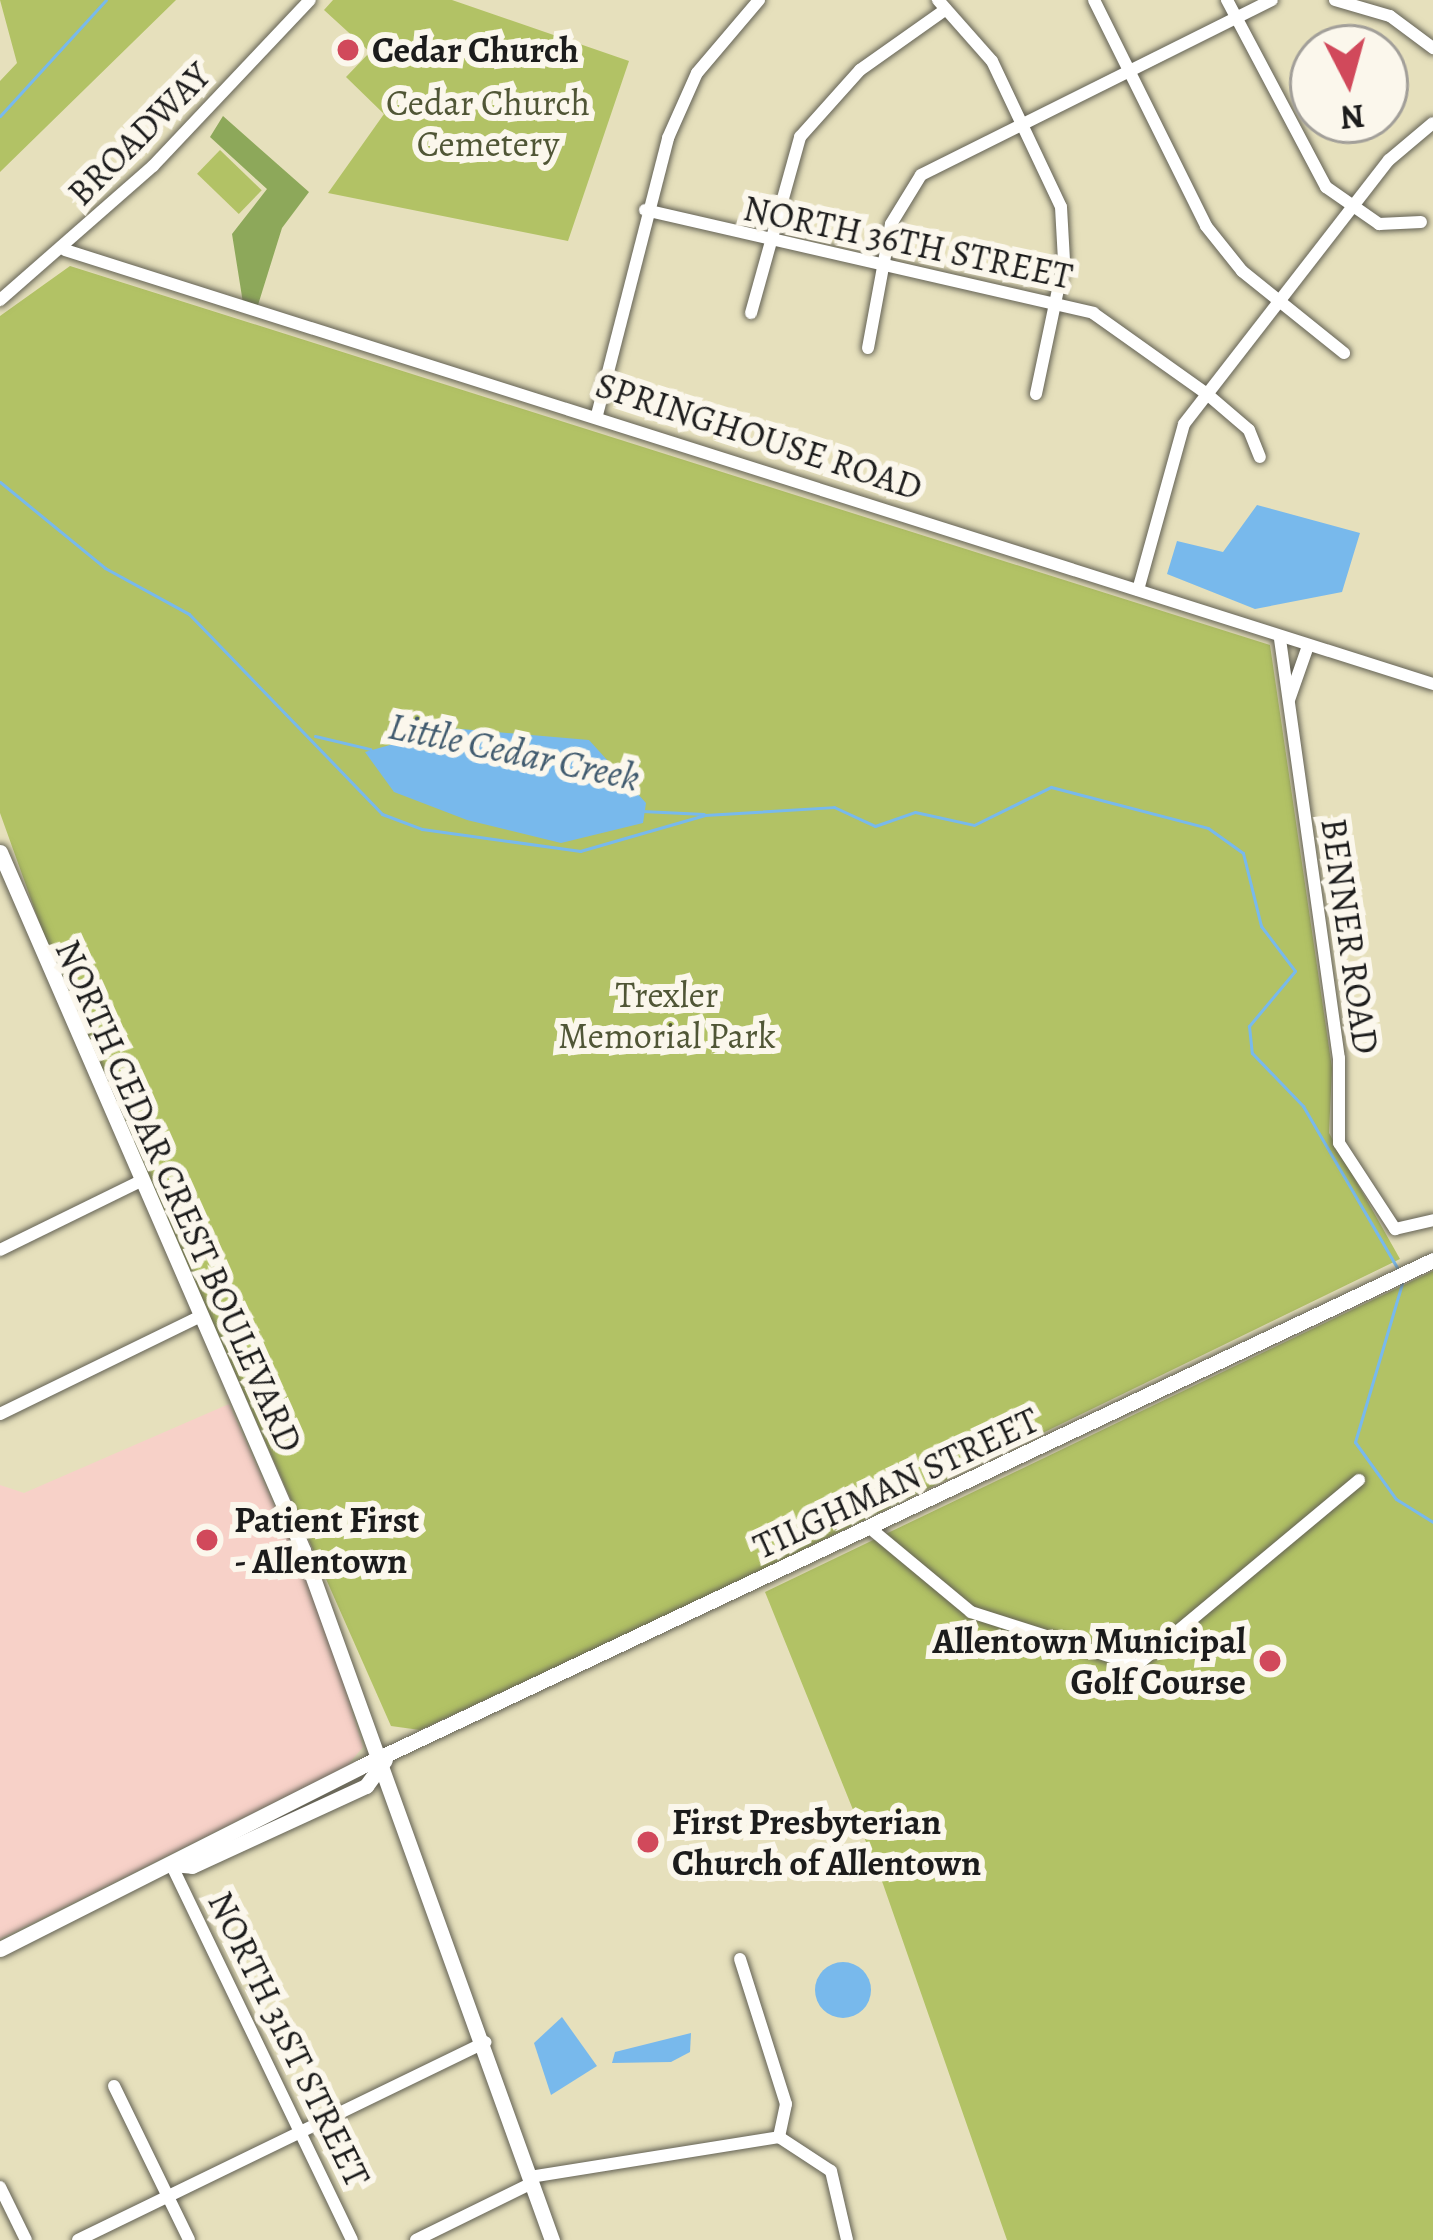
<!DOCTYPE html>
<html>
<head>
<meta charset="utf-8">
<style>
  body { margin:0 }
  #map { position:relative; width:1433px; height:2240px; overflow:hidden; background:#e6e0bc; font-family:Alegreya,serif }
  div>[style] { position:absolute }
  .built>* { inset:0; background:#f7d1c8 }
  .green>* { inset:0; background:#b2c265; transform-origin:0 0 }
  .forest>* { inset:0; background:#8da85a }
  .water>* { inset:0; background:#78b9ec }
  .round { border-radius:50% }
  .stream>* { height:3px; margin:-1.5px; padding:0 1.5px; transform-origin:1.5px; border-radius:1.5px; background:#78b9ec }
  .roads { filter:drop-shadow(0 0 3px #636154) drop-shadow(0 0 3px #636154) }
  .minor>* { height:12px; margin:-6px; padding:0 6px; transform-origin:6px; border-radius:6px; background:#fff }
  .major>* { height:15px; margin:-7.5px; padding:0 7.5px; transform-origin:7.5px; border-radius:7.5px; background:#fff }
  .dots>* { width:33px; height:33px; translate:-50% -50%; box-sizing:border-box; border:6px solid #fbf7ec; border-radius:50% }
  span { translate:-50% -50%; white-space:nowrap; text-align:center; line-height:1.15; -webkit-text-stroke:12px #fbf7ec; paint-order:stroke }
  .poi-label { font-size:36px; color:#1c1c1c; font-weight:700 }
  .left { translate:0 -50%; text-align:left }
  .right { translate:-100% -50%; text-align:right }
  .park-label { font-size:36px; color:#505636 }
  .street-label { font-size:36px; color:#1c1c1c }
  .water-label { font-size:39px; color:#415b6f; font-style:italic }
  .north { position:absolute; left:1289px; top:24px; width:120px; height:120px; box-sizing:border-box; background:#fbf7ec; border:3px solid #a29f99; border-radius:50%; rotate:174deg; font-size:33px; font-weight:700; line-height:48px; text-align:center; color:#1c1c1c }
  .north::after { content:''; display:block; margin:auto; width:42px; height:54px; background:#d1495b; clip-path:polygon(50% 0,100% 100%,50% 72%,0 100%) }
</style>
</head>
<body>
<div id="map">
  <div class="built">
    <i style="clip-path:polygon(229px 1404px,320px 1607px,363px 1747px,347px 1766px,0 1939px,0 1485px,24px 1493px)"></i>
  </div>
  <div class="green">
    <i style="clip-path:polygon(0 0,176px 0,0 172px,0 81px,17px 63px)"></i>
    <i style="clip-path:polygon(333px 0,452px 0,629px 61px,568px 241px,328px 193px,384px 114px,346px 77px,370px 52px,324px 10px)"></i>
    <i style="left:220px;top:150px;width:58px;height:33px;rotate:44deg"></i>
    <i style="clip-path:polygon(70px 266px,1270px 645px,1332px 1068px,1329px 1133px,1400px 1259px,681px 1609px,420px 1730px,391px 1726px,55px 966px,0 813px,0 316px)"></i>
    <i style="clip-path:polygon(1433px 1271px,1433px 2240px,1007px 2240px,883px 1884px,765px 1592px)"></i>
  </div>
  <div class="forest">
    <i style="clip-path:polygon(223px 116px,309px 192px,282px 228px,258px 305px,243px 303px,232px 234px,267px 189px,210px 137px)"></i>
  </div>
  <div class="water">
    <i style="clip-path:polygon(1257px 505px,1360px 533px,1342px 592px,1255px 609px,1167px 574px,1177px 541px,1223px 552px)"></i>
    <i style="clip-path:polygon(450px 728px,589px 740px,646px 803px,643px 823px,561px 843px,467px 820px,394px 792px,365px 752px)"></i>
    <i class="round" style="left:815px;top:1962px;width:56px;height:56px"></i>
    <i style="clip-path:polygon(562px 2017px,597px 2066px,551px 2095px,534px 2043px)"></i>
    <i style="clip-path:polygon(691px 2033px,690px 2052px,671px 2062px,612px 2063px,615px 2052px)"></i>
  </div>
  <div class="stream">
    <i style="left:0;top:116px;width:157px;rotate:-47.6deg"></i>
    <i style="left:0;top:482px;width:136px;rotate:39.3deg"></i>
    <i style="left:105px;top:568px;width:96px;rotate:28.7deg"></i>
    <i style="left:189px;top:614px;width:278px;rotate:46deg"></i>
    <i style="left:382px;top:814px;width:43px;rotate:20.6deg"></i>
    <i style="left:422px;top:829px;width:160px;rotate:7.9deg"></i>
    <i style="left:580px;top:851px;width:130px;rotate:-16.1deg"></i>
    <i style="left:705px;top:815px;width:129px;rotate:-3.5deg"></i>
    <i style="left:834px;top:807px;width:45px;rotate:24.9deg"></i>
    <i style="left:875px;top:826px;width:42px;rotate:-19.3deg"></i>
    <i style="left:915px;top:812px;width:60px;rotate:12.4deg"></i>
    <i style="left:974px;top:825px;width:86px;rotate:-26.3deg"></i>
    <i style="left:1051px;top:787px;width:162px;rotate:14.6deg"></i>
    <i style="left:1208px;top:828px;width:43px;rotate:35.5deg"></i>
    <i style="left:1243px;top:853px;width:75px;rotate:76.1deg"></i>
    <i style="left:1261px;top:926px;width:56px;rotate:52.9deg"></i>
    <i style="left:1295px;top:971px;width:72px;rotate:129.9deg"></i>
    <i style="left:1249px;top:1026px;width:27px;rotate:84deg"></i>
    <i style="left:1252px;top:1053px;width:74px;rotate:46.1deg"></i>
    <i style="left:1303px;top:1106px;width:191px;rotate:59.8deg"></i>
    <i style="left:315px;top:736px;width:57px;rotate:13.3deg"></i>
    <i style="left:642px;top:811px;width:62px;rotate:2.8deg"></i>
    <i style="left:1403px;top:1280px;width:169px;rotate:106.5deg"></i>
    <i style="left:1355px;top:1442px;width:70px;rotate:54.3deg"></i>
    <i style="left:1396px;top:1499px;width:44px;rotate:31.9deg"></i>
  </div>
  <div class="roads">
    <div class="minor">
      <i style="left:938px;top:0;width:81px;rotate:48.5deg"></i>
      <i style="left:992px;top:61px;width:161px;rotate:64.7deg"></i>
      <i style="left:1061px;top:207px;width:54px;rotate:86.8deg"></i>
      <i style="left:1064px;top:261px;width:136px;rotate:101.9deg"></i>
      <i style="left:1094px;top:0;width:252px;rotate:63.6deg"></i>
      <i style="left:1206px;top:226px;width:58px;rotate:51.3deg"></i>
      <i style="left:1242px;top:271px;width:131px;rotate:38.8deg"></i>
      <i style="left:1227px;top:0;width:212px;rotate:62.1deg"></i>
      <i style="left:1326px;top:187px;width:65px;rotate:34.9deg"></i>
      <i style="left:1379px;top:224px;width:42px;rotate:-2.7deg"></i>
      <i style="left:1335px;top:0;width:57px;rotate:16.2deg"></i>
      <i style="left:1390px;top:16px;width:54px;rotate:36.7deg"></i>
      <i style="left:645px;top:210px;width:460px;rotate:12.9deg"></i>
      <i style="left:1093px;top:313px;width:140px;rotate:35.4deg"></i>
      <i style="left:1207px;top:394px;width:55px;rotate:40.6deg"></i>
      <i style="left:1249px;top:430px;width:29px;rotate:68deg"></i>
      <i style="left:65px;top:250px;width:1435px;rotate:17.6deg"></i>
      <i style="left:0;top:300px;width:203px;rotate:-41.2deg"></i>
      <i style="left:153px;top:166px;width:228px;rotate:-46.6deg"></i>
      <i style="left:751px;top:313px;width:183px;rotate:-74.4deg"></i>
      <i style="left:800px;top:137px;width:90px;rotate:-48.2deg"></i>
      <i style="left:860px;top:70px;width:105px;rotate:-35.3deg"></i>
      <i style="left:868px;top:348px;width:126px;rotate:-79.5deg"></i>
      <i style="left:891px;top:224px;width:57px;rotate:-58.5deg"></i>
      <i style="left:921px;top:175px;width:392px;rotate:-26.5deg"></i>
      <i style="left:597px;top:415px;width:286px;rotate:-75.6deg"></i>
      <i style="left:668px;top:138px;width:71px;rotate:-66deg"></i>
      <i style="left:697px;top:73px;width:96px;rotate:-49.7deg"></i>
      <i style="left:1138px;top:590px;width:172px;rotate:-74.5deg"></i>
      <i style="left:1184px;top:424px;width:334px;rotate:-52.2deg"></i>
      <i style="left:1389px;top:160px;width:57px;rotate:-40.1deg"></i>
      <i style="left:1280px;top:639px;width:423px;rotate:82deg"></i>
      <i style="left:1339px;top:1058px;width:85px;rotate:90deg"></i>
      <i style="left:1339px;top:1143px;width:103px;rotate:56.9deg"></i>
      <i style="left:1395px;top:1229px;width:39px;rotate:-13deg"></i>
      <i style="left:1289px;top:700px;width:54px;rotate:-70.6deg"></i>
      <i style="left:0;top:1250px;width:155px;rotate:-26.1deg"></i>
      <i style="left:0;top:1414px;width:221px;rotate:-26deg"></i>
      <i style="left:871px;top:1529px;width:130px;rotate:39.7deg"></i>
      <i style="left:971px;top:1612px;width:174px;rotate:17.7deg"></i>
      <i style="left:1137px;top:1665px;width:289px;rotate:-39.8deg"></i>
      <i style="left:171px;top:1864px;width:417px;rotate:64.3deg"></i>
      <i style="left:740px;top:1959px;width:152px;rotate:72.4deg"></i>
      <i style="left:786px;top:2104px;width:34px;rotate:102deg"></i>
      <i style="left:114px;top:2086px;width:171px;rotate:64deg"></i>
      <i style="left:530px;top:2177px;width:252px;rotate:-9.1deg"></i>
      <i style="left:779px;top:2137px;width:62px;rotate:33.2deg"></i>
      <i style="left:831px;top:2171px;width:71px;rotate:76.9deg"></i>
      <i style="left:0;top:2187px;width:59px;rotate:63.9deg"></i>
      <i style="left:78px;top:2240px;width:453px;rotate:-25.9deg"></i>
      <i style="left:416px;top:2240px;width:129px;rotate:-26.2deg"></i>
    </div>
    <div class="major">
      <i style="left:0;top:852px;width:761px;rotate:66.53deg"></i>
      <i style="left:303px;top:1550px;width:734px;rotate:70.16deg"></i>
      <i style="left:171px;top:1864px;width:21px;rotate:5deg"></i>
      <i style="left:192px;top:1866px;width:192px;rotate:-24.7deg"></i>
      <i style="left:366px;top:1786px;width:32px;rotate:-54deg"></i>
      <i style="left:0;top:1949px;width:403px;rotate:-26.8deg"></i>
      <i style="left:360px;top:1767px;width:1187px;rotate:-25.29deg"></i>
    </div>
  </div>
  <div class="dots">
    <i style="left:348px;top:50px;background:#d1495b"></i>
    <i style="left:207px;top:1540px;background:#d1495b"></i>
    <i style="left:1270px;top:1661px;background:#d1495b"></i>
    <i style="left:648px;top:1842px;background:#d1495b"></i>
  </div>
  <div class="poi-label">
    <span class="left" style="left:372px;top:50px">Cedar Church</span>
    <span class="left" style="left:234px;top:1540px">Patient First<br>- Allentown</span>
    <span class="right" style="left:1246px;top:1661px">Allentown Municipal<br>Golf Course</span>
    <span class="left" style="left:672px;top:1842px">First Presbyterian<br>Church of Allentown</span>
  </div>
  <div class="park-label">
    <span style="left:488px;top:123px">Cedar Church<br>Cemetery</span>
    <span style="left:667px;top:1015px">Trexler<br>Memorial Park</span>
  </div>
  <div class="street-label">
    <span style="left:139px;top:134px;rotate:-45deg">BROADWAY</span>
    <span style="left:908px;top:242px;rotate:12deg">NORTH 36TH STREET</span>
    <span style="left:759px;top:436px;rotate:18deg">SPRINGHOUSE ROAD</span>
    <span style="left:1350px;top:936px;rotate:82deg">BENNER ROAD</span>
    <span style="left:179px;top:1196px;rotate:66deg">NORTH CEDAR CREST BOULEVARD</span>
    <span style="left:896px;top:1483px;rotate:-25deg">TILGHMAN STREET</span>
    <span style="left:289px;top:2039px;rotate:64deg">NORTH 31ST STREET</span>
  </div>
  <div class="water-label">
    <span style="left:514px;top:752px;rotate:12deg">Little Cedar Creek</span>
  </div>
  <div class="north">N</div>
</div>
</body>
</html>
